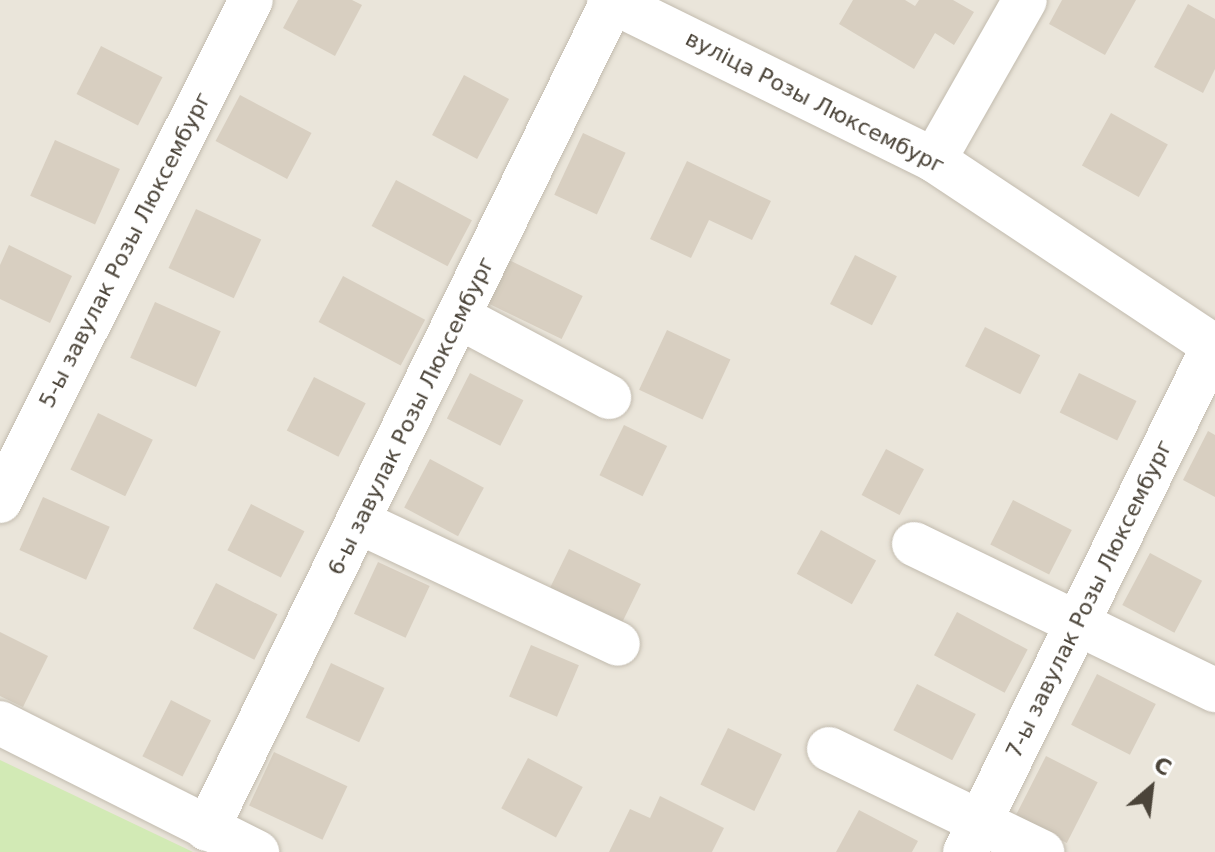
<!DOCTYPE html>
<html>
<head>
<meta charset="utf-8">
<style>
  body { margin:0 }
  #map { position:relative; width:1215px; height:852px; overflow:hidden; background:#f6f3ec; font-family:"DejaVu Sans",sans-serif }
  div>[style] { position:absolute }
  .residential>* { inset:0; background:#eae5da; transform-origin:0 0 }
  .green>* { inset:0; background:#d2eab5 }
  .building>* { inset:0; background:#d8cfc1; transform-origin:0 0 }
  .roads { filter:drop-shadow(0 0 2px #c2bbae) drop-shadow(0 0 2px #c2bbae) }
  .minor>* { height:44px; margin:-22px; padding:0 22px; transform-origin:22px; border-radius:22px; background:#fff }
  span { translate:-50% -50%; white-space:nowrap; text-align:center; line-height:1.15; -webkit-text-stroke:7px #fff; paint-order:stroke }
  .street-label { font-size:22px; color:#4b4439 }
  .north { position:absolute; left:1111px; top:748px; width:80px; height:80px; -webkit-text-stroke:6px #fff; paint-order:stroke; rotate:28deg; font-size:22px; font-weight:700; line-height:32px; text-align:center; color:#4b4439 }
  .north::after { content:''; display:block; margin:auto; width:28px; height:36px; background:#4b4439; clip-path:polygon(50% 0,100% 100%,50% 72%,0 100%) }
</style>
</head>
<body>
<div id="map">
  <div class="residential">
    <i style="left:0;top:0;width:1215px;height:852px"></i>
  </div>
  <div class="green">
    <i style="clip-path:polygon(0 760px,193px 852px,0 852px)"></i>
  </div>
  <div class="building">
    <i style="clip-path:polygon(298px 0,352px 0,362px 5px,335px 56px,283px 28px)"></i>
    <i style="clip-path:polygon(853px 0,905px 0,915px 6px,919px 0,953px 0,974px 12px,954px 45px,935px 33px,914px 69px,839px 24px)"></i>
    <i style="clip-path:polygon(1062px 0,1136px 0,1105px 55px,1049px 24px)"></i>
    <i style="clip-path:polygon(1188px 4px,1215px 19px,1215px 69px,1203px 93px,1154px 67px)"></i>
    <i style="left:101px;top:46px;width:69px;height:54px;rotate:27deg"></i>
    <i style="left:464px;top:75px;width:51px;height:68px;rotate:28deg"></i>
    <i style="left:240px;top:95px;width:81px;height:52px;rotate:28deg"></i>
    <i style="left:1111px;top:113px;width:65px;height:60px;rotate:29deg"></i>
    <i style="left:583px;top:133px;width:47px;height:68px;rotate:25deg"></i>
    <i style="left:55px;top:140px;width:71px;height:61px;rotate:24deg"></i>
    <i style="clip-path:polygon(687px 161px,771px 201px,752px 240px,709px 220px,691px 258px,650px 239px)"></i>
    <i style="left:396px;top:180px;width:86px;height:52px;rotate:28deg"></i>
    <i style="left:196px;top:209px;width:72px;height:65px;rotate:25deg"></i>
    <i style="clip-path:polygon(9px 245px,72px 276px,50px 323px,0 299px,0 265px)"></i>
    <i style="left:855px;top:255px;width:47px;height:55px;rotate:27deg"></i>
    <i style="left:509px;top:260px;width:82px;height:48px;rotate:26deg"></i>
    <i style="left:343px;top:276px;width:93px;height:52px;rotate:28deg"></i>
    <i style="left:155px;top:302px;width:72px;height:61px;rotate:24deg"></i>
    <i style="left:985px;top:327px;width:62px;height:44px;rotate:27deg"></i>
    <i style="left:667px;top:330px;width:70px;height:66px;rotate:25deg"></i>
    <i style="left:470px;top:373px;width:60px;height:51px;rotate:27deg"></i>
    <i style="left:1079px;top:373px;width:64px;height:44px;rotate:26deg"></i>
    <i style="left:314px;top:377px;width:58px;height:60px;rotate:27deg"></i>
    <i style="left:98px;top:413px;width:61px;height:63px;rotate:26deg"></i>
    <i style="left:624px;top:425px;width:48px;height:56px;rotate:26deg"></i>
    <i style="clip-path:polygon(1208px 431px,1215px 435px,1215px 497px,1183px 480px)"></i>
    <i style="left:886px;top:449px;width:43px;height:52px;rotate:28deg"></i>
    <i style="left:430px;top:459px;width:61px;height:55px;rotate:28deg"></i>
    <i style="left:43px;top:497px;width:73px;height:58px;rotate:24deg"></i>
    <i style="left:1013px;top:500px;width:66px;height:50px;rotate:27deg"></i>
    <i style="left:251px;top:504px;width:60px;height:52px;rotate:27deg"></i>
    <i style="left:821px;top:530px;width:63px;height:50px;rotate:29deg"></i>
    <i style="left:569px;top:549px;width:80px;height:44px;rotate:26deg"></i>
    <i style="left:1150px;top:553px;width:59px;height:59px;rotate:28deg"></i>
    <i style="left:378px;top:562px;width:57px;height:57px;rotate:25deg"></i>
    <i style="left:216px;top:583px;width:69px;height:51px;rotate:27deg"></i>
    <i style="left:957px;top:612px;width:80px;height:49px;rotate:28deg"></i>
    <i style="clip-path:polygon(0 632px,48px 656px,23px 707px,0 696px)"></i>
    <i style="left:531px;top:645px;width:52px;height:56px;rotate:23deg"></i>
    <i style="left:331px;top:663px;width:59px;height:60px;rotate:25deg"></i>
    <i style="left:1097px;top:674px;width:66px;height:57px;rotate:27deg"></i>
    <i style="left:917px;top:684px;width:66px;height:52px;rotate:27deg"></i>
    <i style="left:171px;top:700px;width:45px;height:63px;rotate:27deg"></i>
    <i style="left:728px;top:728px;width:60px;height:63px;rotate:26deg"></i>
    <i style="left:274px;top:752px;width:81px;height:59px;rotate:25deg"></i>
    <i style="left:1046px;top:756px;width:58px;height:68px;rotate:27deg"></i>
    <i style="left:528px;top:758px;width:62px;height:57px;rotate:28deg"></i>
    <i style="clip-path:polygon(660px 796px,724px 828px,712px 852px,609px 852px,630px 809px,650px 818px)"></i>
    <i style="clip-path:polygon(859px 810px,918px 841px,912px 852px,836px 852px)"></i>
  </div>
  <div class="roads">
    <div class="minor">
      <i style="left:609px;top:0;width:362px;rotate:26.2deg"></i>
      <i style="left:934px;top:160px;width:338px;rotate:33.6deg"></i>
      <i style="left:934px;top:160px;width:184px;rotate:-60.4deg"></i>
      <i style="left:461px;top:318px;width:168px;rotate:28.1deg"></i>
      <i style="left:0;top:501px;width:560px;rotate:-63.39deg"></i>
      <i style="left:359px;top:522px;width:286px;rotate:25.2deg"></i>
      <i style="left:914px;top:544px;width:335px;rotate:25.9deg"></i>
      <i style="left:0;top:723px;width:288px;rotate:26.7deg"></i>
      <i style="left:829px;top:749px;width:237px;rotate:25.8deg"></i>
      <i style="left:207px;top:829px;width:921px;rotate:-63.91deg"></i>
      <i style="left:965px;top:852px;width:567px;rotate:-63.84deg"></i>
    </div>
  </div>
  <div class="street-label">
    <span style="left:815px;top:102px;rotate:27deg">вуліца Розы Люксембург</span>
    <span style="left:125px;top:250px;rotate:-63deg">5-ы завулак Розы Люксембург</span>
    <span style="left:411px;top:416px;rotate:-64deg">6-ы завулак Розы Люксембург</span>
    <span style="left:1089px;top:599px;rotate:-64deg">7-ы завулак Розы Люксембург</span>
  </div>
  <div class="north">С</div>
</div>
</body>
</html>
